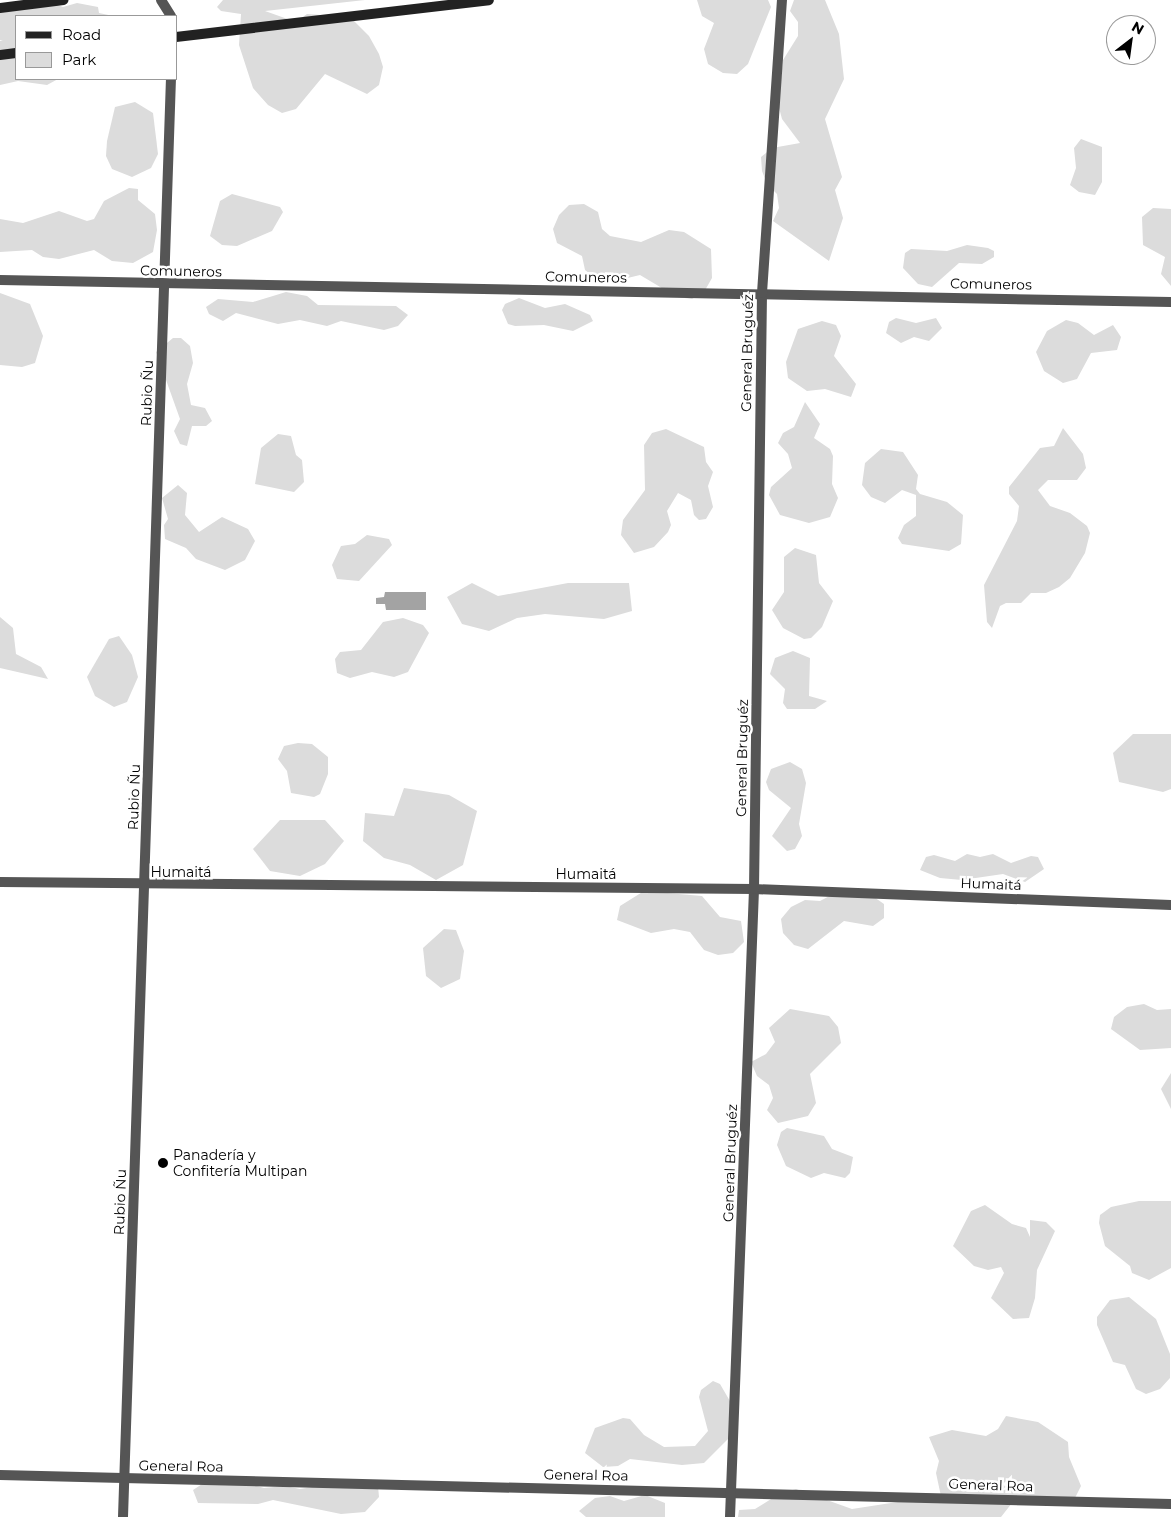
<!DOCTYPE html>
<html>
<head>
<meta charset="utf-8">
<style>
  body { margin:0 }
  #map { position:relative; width:1171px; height:1517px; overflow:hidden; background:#fff; font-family:Montserrat,sans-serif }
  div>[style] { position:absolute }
  .green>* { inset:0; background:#dcdcdc }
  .water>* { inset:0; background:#a3a3a3 }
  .street>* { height:10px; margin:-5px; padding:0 5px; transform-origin:5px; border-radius:5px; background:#555 }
  .secondary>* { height:10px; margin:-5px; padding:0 5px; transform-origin:5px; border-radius:5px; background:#222 }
  .dots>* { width:14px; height:14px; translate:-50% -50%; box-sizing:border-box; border:2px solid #fff; border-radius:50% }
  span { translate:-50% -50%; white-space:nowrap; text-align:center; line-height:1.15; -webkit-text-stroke:5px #fff; paint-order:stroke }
  .street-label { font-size:14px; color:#000 }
  .poi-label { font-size:14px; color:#000 }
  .left { translate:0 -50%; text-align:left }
  .legend { position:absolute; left:15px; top:15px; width:162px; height:65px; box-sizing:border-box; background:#fff; border:1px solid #999; margin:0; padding:6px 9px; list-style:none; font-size:15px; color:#000 }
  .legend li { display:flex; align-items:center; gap:10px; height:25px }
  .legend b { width:25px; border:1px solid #999 }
  .north { position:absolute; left:1106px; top:15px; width:50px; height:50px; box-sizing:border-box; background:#fff; border:1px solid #999; border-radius:50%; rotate:30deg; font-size:14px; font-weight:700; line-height:20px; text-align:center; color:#000 }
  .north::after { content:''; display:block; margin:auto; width:18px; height:22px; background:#000; clip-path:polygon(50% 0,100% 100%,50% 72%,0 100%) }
</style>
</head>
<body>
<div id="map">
  <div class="green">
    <i style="clip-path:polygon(223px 0,365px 0,265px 11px,296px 22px,307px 14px,350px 17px,369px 36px,379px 54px,383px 67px,379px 85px,367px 94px,325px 74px,296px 109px,282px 113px,268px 105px,253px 88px,239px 45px,241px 14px,221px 11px,217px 7px)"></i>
    <i style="clip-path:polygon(697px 0,768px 0,771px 7px,748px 64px,737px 74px,723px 73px,708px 64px,704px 49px,714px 23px,702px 16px)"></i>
    <i style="clip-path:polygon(794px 0,825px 0,839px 34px,844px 79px,825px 119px,842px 177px,835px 190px,843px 218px,829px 261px,773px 221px,779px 208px,777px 194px,767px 184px,762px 171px,761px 157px,772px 148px,800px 143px,782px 119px,778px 104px,783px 60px,798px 36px,798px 22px,790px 11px)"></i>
    <i style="clip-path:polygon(50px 2px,63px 7px,77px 3px,98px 7px,99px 13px,113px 16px,16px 16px,16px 79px,58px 79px,47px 85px,18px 81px,0 85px,0 41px,3px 40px,0 40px,0 10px)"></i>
    <i style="clip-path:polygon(135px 102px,153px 113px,158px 154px,151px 168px,132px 177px,112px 169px,106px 156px,107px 141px,115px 107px)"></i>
    <i style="clip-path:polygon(1081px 139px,1102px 147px,1102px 182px,1095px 195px,1079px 192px,1070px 185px,1076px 168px,1074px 148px)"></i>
    <i style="clip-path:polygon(129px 188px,138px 189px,138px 200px,155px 214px,157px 230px,153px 252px,133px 263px,112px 261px,94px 250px,59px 259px,43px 257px,32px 250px,0 252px,0 219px,23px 223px,59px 211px,87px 221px,94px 219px,104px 201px)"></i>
    <i style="clip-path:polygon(232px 194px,280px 207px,283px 212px,272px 231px,237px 246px,222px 245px,210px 236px,220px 201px)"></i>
    <i style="clip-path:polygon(584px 204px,598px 212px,602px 229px,610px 236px,641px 242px,669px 230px,684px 232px,711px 249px,712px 278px,704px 292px,692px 299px,677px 297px,640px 275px,611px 282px,597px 279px,585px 270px,582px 256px,557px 243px,553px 229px,559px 215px,569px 205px)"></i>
    <i style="clip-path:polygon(1153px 208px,1171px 209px,1171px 286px,1161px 274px,1165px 257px,1143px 245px,1142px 217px)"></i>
    <i style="clip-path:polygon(967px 245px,988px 248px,994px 251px,994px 257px,982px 264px,959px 263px,932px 287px,918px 284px,903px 268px,905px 253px,911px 249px,947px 251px)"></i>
    <i style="clip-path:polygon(286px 292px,307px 296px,318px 305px,396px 306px,408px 315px,398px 326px,384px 330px,341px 321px,327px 326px,300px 320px,278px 324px,236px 313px,223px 321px,209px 314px,206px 307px,218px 299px,253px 302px)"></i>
    <i style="clip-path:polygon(0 293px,30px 304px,43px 336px,35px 363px,22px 367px,0 365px)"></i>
    <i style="clip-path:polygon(519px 298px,545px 308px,565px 304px,590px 315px,593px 321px,573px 331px,544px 325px,515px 326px,508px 324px,502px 310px,505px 304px)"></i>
    <i style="clip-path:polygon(896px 318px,916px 323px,936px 318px,942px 328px,929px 341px,914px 337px,901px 343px,886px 333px,889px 322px)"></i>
    <i style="clip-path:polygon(1066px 320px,1078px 323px,1094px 335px,1113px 325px,1121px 337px,1117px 350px,1091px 353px,1077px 379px,1063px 383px,1044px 371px,1036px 352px,1047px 331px)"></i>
    <i style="clip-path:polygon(822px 321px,836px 325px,841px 336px,834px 356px,856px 384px,851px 397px,825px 389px,807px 391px,788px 378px,786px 362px,798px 329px)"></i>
    <i style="clip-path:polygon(173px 338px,181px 338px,190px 346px,193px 363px,187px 384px,191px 405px,205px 408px,212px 421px,206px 426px,192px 426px,187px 446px,180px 444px,174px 431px,180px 419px,156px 352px)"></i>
    <i style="clip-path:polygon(805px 402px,820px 424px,814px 438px,830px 449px,833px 456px,832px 484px,838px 498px,830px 517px,809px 523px,780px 515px,769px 495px,771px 487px,792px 468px,788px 454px,778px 443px,783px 433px,794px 427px)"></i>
    <i style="clip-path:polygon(1063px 428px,1083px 454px,1086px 468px,1077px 480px,1048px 480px,1038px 490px,1050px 506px,1070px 513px,1087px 526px,1090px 533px,1085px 553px,1070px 578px,1059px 587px,1046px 593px,1031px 593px,1021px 603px,1006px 603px,1000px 606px,992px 628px,987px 622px,984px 585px,1017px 521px,1019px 506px,1009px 494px,1009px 487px,1040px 448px,1054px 446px)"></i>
    <i style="clip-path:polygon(666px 429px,704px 447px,706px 462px,713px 472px,708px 486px,713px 507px,706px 519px,699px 520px,694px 515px,691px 500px,678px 493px,667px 511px,671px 525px,668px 532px,654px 547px,634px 553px,621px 535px,623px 520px,645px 490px,644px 445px,652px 433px)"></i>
    <i style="clip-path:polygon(278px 434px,291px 436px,296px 455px,302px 460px,304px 482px,294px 492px,255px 484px,261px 448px)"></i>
    <i style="clip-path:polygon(881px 449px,903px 452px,918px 475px,916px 489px,920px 494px,947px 502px,963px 515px,961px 544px,949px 551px,902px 544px,898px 538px,904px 525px,916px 516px,916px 495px,902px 490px,885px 503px,871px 497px,862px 485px,865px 463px)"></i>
    <i style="clip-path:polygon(178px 485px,187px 493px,185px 515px,199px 532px,222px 517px,248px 529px,255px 541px,245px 560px,225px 570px,196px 559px,186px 548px,165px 539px,164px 525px,168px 519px,162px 498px)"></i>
    <i style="clip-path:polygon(367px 535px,389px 539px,392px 545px,359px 581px,337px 579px,332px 565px,341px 546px,355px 544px)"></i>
    <i style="clip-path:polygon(795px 548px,816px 555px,819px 583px,833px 601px,822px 627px,811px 638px,804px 639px,783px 628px,772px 610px,784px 592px,784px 557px)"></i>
    <i style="clip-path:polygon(472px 583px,498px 596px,568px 583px,629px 583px,632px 611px,604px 619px,545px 614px,517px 618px,489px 631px,462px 624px,447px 597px)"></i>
    <i style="clip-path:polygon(0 617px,13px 628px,16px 654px,41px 667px,48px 679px,0 668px)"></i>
    <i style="clip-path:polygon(403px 618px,423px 625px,429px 633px,408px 672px,394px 677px,372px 672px,350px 678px,337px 673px,335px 659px,340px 652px,361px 650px,383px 622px)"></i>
    <i style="clip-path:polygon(119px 636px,132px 655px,138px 677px,127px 702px,114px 707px,95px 696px,87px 677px,109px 639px)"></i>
    <i style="clip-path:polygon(793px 651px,810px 658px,809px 696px,827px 701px,815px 709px,787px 709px,783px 703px,785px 689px,770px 674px,775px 658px)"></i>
    <i style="clip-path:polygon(1133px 734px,1171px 734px,1171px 789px,1163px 792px,1119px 782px,1113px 753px)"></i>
    <i style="clip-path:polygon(298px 743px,312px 744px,328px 757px,328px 774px,320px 794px,314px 797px,291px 793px,287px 771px,278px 759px,284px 746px)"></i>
    <i style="clip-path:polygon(790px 762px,802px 769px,806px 783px,799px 824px,802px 836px,795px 849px,787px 851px,772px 836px,791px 808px,769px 790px,766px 782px,771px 769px)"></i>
    <i style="clip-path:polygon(404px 788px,449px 795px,477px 811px,463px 865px,436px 880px,410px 865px,384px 858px,363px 841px,365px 813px,394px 816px)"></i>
    <i style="clip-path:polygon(280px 820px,325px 820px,344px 841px,325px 864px,300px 876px,270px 871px,253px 849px)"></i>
    <i style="clip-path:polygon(967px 854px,980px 857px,993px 854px,1011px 863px,1031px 856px,1038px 857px,1044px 869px,1025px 882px,1003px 874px,962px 880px,940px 878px,920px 870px,926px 857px,934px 855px,955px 861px)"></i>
    <i style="clip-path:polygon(841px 890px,871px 895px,884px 904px,884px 918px,873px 926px,844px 921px,808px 949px,794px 945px,783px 933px,781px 919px,791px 907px,805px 900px,820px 901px)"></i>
    <i style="clip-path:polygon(644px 891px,702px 896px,720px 917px,741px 921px,744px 942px,733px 953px,718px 955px,704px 950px,690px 932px,674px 929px,651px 933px,617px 920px,620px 906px)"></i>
    <i style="clip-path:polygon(444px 929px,456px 930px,464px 951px,460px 979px,441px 988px,426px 976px,423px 948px)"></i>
    <i style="clip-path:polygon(1144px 1004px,1157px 1010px,1171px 1009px,1171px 1048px,1140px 1050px,1111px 1029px,1114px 1017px,1127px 1007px)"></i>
    <i style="clip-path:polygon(790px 1009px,829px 1016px,838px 1027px,841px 1043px,810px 1074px,816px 1103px,808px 1116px,778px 1123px,767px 1110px,773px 1098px,769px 1085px,757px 1076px,751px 1062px,766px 1054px,775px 1042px,769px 1028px)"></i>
    <i style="clip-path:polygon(1171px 1073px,1171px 1109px,1161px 1089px)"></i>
    <i style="clip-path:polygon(787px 1128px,824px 1136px,832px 1149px,853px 1157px,850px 1173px,845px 1178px,824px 1173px,811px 1178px,786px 1166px,777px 1145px,781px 1132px)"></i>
    <i style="clip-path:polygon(1139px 1201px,1171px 1201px,1171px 1268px,1149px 1280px,1132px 1273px,1130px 1266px,1105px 1246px,1099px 1223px,1100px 1215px,1111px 1207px)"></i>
    <i style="clip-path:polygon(985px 1205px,1012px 1224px,1026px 1228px,1030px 1237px,1030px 1220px,1046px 1222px,1055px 1231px,1037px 1270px,1035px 1298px,1029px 1318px,1013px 1319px,991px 1298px,1004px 1273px,1001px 1267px,988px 1270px,974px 1266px,953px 1246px,971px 1211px)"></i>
    <i style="clip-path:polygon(1129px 1297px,1156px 1319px,1170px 1354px,1170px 1378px,1160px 1389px,1146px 1394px,1136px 1389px,1125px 1365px,1113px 1362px,1097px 1325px,1097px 1317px,1110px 1300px)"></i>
    <i style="clip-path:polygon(713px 1381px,720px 1384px,734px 1408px,730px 1437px,704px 1463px,682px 1465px,630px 1459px,618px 1466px,603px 1467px,585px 1453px,595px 1428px,623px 1418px,630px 1419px,644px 1435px,664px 1447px,695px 1446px,708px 1431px,699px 1397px,701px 1390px)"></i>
    <i style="clip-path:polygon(1006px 1416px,1038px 1422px,1068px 1442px,1069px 1457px,1081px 1486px,1073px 1502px,1012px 1503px,1001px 1517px,738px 1517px,739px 1510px,755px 1509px,779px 1494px,796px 1489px,852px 1509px,904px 1501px,942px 1501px,936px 1473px,939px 1461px,929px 1437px,952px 1430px,986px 1436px,998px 1429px)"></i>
    <i style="clip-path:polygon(216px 1475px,264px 1488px,285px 1486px,300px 1489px,350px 1481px,378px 1486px,379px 1497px,365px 1512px,341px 1514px,273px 1500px,258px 1504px,198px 1503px,193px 1490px)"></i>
    <i style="clip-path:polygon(645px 1495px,665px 1503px,665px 1517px,586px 1517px,579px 1511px,595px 1498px,610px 1496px,624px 1501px)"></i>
  </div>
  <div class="water">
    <i style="clip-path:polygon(385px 592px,426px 592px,426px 610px,386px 610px,385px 604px,376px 604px,376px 598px,384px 597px)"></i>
  </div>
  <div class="street">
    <i style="left:161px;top:0;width:19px;rotate:58deg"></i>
    <i style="left:0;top:280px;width:1171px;rotate:1.08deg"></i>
    <i style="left:0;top:882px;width:754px;rotate:0.53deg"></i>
    <i style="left:754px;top:889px;width:417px;rotate:2.2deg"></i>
    <i style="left:0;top:1475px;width:1171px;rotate:1.42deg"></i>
    <i style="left:123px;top:1517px;width:1439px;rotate:-88.09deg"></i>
    <i style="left:730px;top:1517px;width:628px;rotate:-87.81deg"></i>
    <i style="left:754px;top:889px;width:596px;rotate:-89.23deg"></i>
    <i style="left:762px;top:293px;width:294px;rotate:-86.1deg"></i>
  </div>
  <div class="secondary">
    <i style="left:0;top:8px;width:64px;rotate:-7.2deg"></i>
    <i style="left:176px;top:37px;width:315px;rotate:-6.7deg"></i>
    <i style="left:0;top:55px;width:16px;rotate:-7deg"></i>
  </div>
  <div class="dots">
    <i style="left:163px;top:1163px;background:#000"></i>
  </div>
  <div class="street-label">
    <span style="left:181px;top:271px;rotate:1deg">Comuneros</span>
    <span style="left:586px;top:277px;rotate:1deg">Comuneros</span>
    <span style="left:991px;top:284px;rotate:1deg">Comuneros</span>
    <span style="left:747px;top:353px;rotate:-89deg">General Bruguéz</span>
    <span style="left:147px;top:393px;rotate:-88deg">Rubio Ñu</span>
    <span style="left:742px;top:758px;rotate:-89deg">General Bruguéz</span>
    <span style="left:134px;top:797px;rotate:-88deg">Rubio Ñu</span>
    <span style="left:181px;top:872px">Humaitá</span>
    <span style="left:586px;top:874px">Humaitá</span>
    <span style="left:991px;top:884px;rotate:2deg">Humaitá</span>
    <span style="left:730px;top:1163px;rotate:-88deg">General Bruguéz</span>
    <span style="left:120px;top:1202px;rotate:-88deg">Rubio Ñu</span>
    <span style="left:181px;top:1466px;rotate:1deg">General Roa</span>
    <span style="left:586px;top:1475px;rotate:1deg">General Roa</span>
    <span style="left:991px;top:1485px;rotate:2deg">General Roa</span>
  </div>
  <div class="poi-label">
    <span class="left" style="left:173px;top:1163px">Panadería y<br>Confitería Multipan</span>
  </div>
  <ul class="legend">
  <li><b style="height:6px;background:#222"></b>Road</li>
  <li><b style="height:14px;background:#dcdcdc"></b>Park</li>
  </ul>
  <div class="north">N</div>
</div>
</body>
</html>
